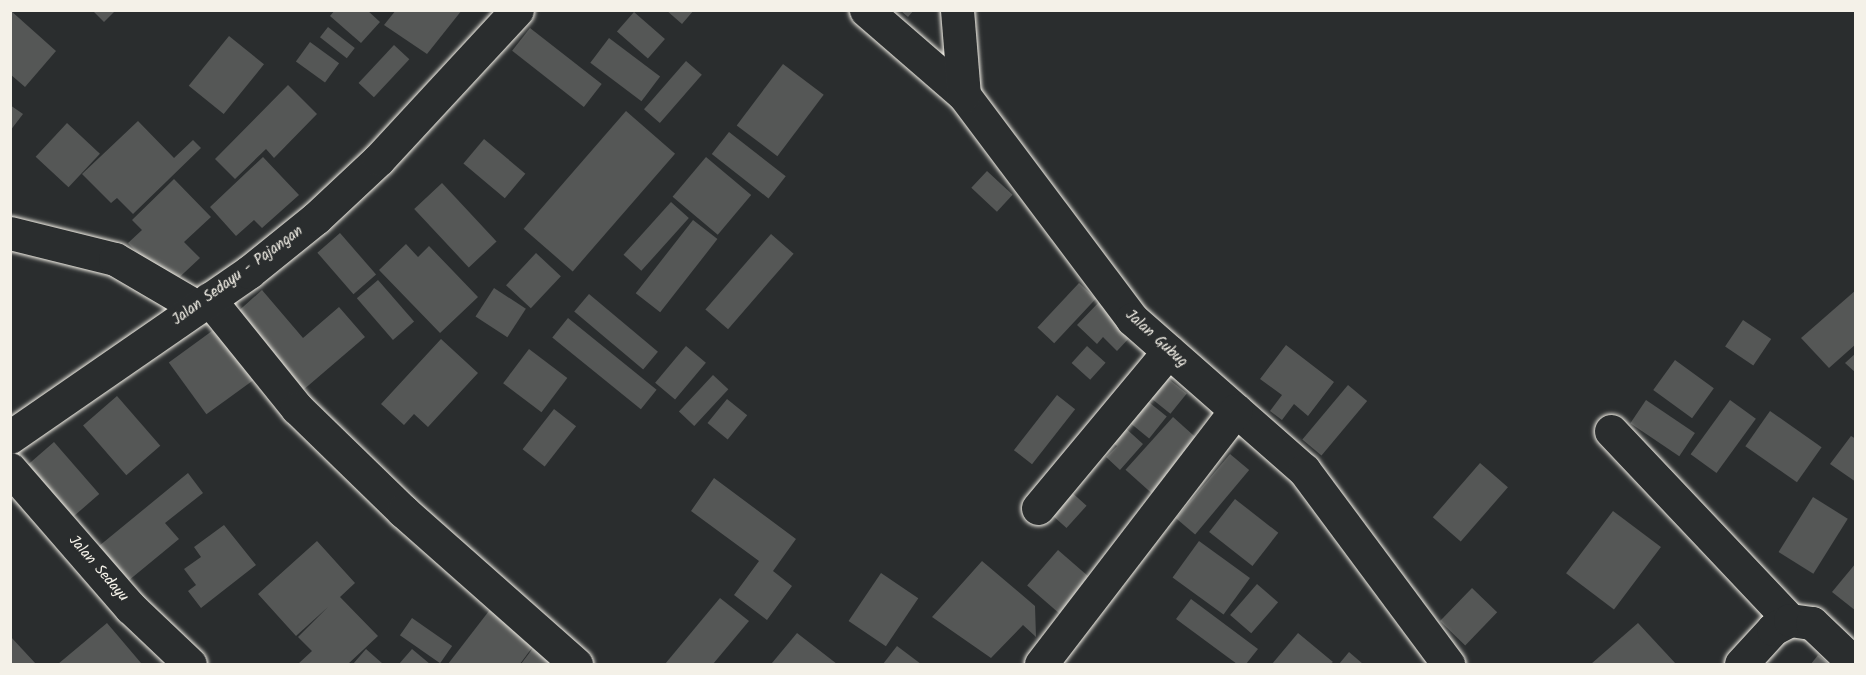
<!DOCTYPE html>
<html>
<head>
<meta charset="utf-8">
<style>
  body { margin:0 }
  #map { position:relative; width:1866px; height:675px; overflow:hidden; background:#2a2d2e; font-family:Kalam,sans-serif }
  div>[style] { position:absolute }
  .building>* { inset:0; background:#555756; transform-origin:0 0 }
  .roads { filter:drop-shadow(0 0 2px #f4f1e8) drop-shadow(0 0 2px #f4f1e8) }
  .minor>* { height:33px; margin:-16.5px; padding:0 16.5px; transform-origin:16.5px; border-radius:16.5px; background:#2a2d2e }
  .major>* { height:33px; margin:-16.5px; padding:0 16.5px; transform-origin:16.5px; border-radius:16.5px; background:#2a2d2e }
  span { translate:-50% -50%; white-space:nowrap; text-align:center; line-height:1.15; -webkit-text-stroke:5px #2a2d2e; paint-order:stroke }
  .street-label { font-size:15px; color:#f4f1e8 }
  .frame { position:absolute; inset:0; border:12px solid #f4f1e8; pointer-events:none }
</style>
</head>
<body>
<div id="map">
  <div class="building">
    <i style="clip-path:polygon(10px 10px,56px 51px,25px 87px,10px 74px)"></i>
    <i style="clip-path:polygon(92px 10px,116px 10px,104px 22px)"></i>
    <i style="clip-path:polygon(335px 10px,367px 10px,380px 22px,361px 43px,330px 16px)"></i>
    <i style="clip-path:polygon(396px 10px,462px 10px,427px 54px,384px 25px)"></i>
    <i style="clip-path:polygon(666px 10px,694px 10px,682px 24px)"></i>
    <i style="clip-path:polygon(900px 10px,914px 10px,908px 17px)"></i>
    <i style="left:634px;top:12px;width:41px;height:26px;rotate:41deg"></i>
    <i style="left:328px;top:27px;width:34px;height:13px;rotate:38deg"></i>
    <i style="left:530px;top:28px;width:91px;height:29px;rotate:38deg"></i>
    <i style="left:229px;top:36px;width:45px;height:64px;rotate:39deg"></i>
    <i style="left:609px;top:38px;width:64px;height:31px;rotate:37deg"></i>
    <i style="left:310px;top:42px;width:36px;height:24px;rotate:36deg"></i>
    <i style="left:394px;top:45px;width:21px;height:52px;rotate:43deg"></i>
    <i style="left:686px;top:61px;width:21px;height:64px;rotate:41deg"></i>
    <i style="left:783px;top:64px;width:51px;height:77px;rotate:37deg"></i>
    <i style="clip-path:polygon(288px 85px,317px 114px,274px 158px,266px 149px,235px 179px,215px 159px)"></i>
    <i style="clip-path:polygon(10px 105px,23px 114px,10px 131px)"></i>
    <i style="left:626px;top:111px;width:65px;height:156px;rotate:41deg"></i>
    <i style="clip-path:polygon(138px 121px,174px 158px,193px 140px,201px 148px,133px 214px,117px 198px,111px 203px,82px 174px)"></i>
    <i style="left:67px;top:123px;width:45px;height:46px;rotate:43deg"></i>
    <i style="left:729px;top:132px;width:72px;height:28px;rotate:38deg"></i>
    <i style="left:484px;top:139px;width:54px;height:32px;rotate:40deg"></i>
    <i style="clip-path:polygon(263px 157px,299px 195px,262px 228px,254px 220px,236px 236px,210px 207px)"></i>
    <i style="left:706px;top:157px;width:59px;height:52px;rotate:40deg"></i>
    <i style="left:987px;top:171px;width:35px;height:23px;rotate:43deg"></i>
    <i style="clip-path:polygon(174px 179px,211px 217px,184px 242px,200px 258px,170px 286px,128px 243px,142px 230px,132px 220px)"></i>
    <i style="left:442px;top:183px;width:80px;height:38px;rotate:47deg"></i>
    <i style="left:671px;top:202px;width:24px;height:71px;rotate:42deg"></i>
    <i style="left:693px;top:220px;width:31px;height:93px;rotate:38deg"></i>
    <i style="left:340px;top:233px;width:55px;height:30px;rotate:49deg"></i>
    <i style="left:771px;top:234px;width:30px;height:100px;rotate:41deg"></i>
    <i style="clip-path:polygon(406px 244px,418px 257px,429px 246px,478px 297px,440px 333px,379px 270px)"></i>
    <i style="left:536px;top:253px;width:34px;height:44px;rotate:43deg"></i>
    <i style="left:378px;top:280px;width:55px;height:28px;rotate:49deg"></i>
    <i style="left:1079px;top:283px;width:23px;height:61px;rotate:43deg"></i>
    <i style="left:494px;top:288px;width:38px;height:34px;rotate:33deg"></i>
    <i style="clip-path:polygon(262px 290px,303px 338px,339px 307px,365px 337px,302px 391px,234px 315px)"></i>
    <i style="clip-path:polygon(1856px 290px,1856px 344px,1829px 368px,1801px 338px)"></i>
    <i style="left:589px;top:294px;width:90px;height:23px;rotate:40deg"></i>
    <i style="clip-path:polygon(1099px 302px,1132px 335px,1117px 351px,1103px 337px,1097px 344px,1077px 325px)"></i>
    <i style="left:568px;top:318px;width:114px;height:25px;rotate:39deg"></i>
    <i style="left:1743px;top:320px;width:34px;height:32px;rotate:34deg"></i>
    <i style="left:223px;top:323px;width:64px;height:67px;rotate:54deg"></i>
    <i style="clip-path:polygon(441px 339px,478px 373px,428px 427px,414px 414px,404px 425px,381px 404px)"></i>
    <i style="clip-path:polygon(1286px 345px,1334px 382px,1308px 416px,1294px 404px,1282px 420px,1270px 411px,1282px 395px,1260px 379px)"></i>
    <i style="left:686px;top:346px;width:26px;height:48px;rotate:40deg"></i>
    <i style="left:1087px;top:346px;width:25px;height:23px;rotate:42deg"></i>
    <i style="left:529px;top:349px;width:48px;height:43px;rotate:37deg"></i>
    <i style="clip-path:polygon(1856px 353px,1856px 373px,1845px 363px)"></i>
    <i style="left:1675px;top:360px;width:48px;height:37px;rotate:36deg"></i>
    <i style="left:713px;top:375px;width:21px;height:50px;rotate:43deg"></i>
    <i style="left:1165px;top:376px;width:28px;height:26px;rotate:39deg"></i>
    <i style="left:1348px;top:385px;width:25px;height:71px;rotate:40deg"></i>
    <i style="left:1057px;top:395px;width:23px;height:70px;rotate:38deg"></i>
    <i style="left:117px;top:396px;width:66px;height:45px;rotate:49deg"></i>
    <i style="left:727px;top:399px;width:26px;height:31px;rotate:39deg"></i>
    <i style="left:1145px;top:399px;width:28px;height:28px;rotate:39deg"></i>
    <i style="left:1646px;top:400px;width:59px;height:28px;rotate:34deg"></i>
    <i style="left:1730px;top:400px;width:32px;height:67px;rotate:36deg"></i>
    <i style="left:554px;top:409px;width:28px;height:51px;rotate:38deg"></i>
    <i style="left:1770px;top:411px;width:63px;height:43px;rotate:35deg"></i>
    <i style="left:1173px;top:417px;width:39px;height:71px;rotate:42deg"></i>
    <i style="clip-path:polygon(1122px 425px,1143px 444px,1120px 470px,1106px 457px,1117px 446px,1110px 440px)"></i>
    <i style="clip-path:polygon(1851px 436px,1856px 439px,1856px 482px,1830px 464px)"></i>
    <i style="left:54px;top:442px;width:69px;height:45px;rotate:49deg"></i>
    <i style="left:1230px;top:454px;width:25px;height:84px;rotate:40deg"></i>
    <i style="left:1480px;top:463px;width:37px;height:72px;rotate:41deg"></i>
    <i style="clip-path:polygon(188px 473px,203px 493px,165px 523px,179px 539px,128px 581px,99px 546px)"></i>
    <i style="clip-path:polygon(714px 478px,796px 539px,773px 571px,792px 586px,767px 620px,734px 595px,759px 561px,691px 511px)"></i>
    <i style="left:1068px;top:489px;width:25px;height:30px;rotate:42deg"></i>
    <i style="left:1813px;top:497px;width:41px;height:65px;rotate:32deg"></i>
    <i style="left:1235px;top:499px;width:55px;height:42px;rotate:38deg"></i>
    <i style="left:1613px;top:511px;width:60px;height:78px;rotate:37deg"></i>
    <i style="clip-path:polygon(224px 525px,256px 565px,201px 608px,188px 591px,196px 585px,184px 569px,201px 557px,194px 547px)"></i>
    <i style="clip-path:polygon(317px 541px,355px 583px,340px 597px,378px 636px,348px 664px,298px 664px,312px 651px,298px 637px,328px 607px,296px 636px,258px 594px)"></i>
    <i style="left:1199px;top:541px;width:63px;height:45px;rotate:36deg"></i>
    <i style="left:1058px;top:550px;width:45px;height:47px;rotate:41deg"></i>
    <i style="clip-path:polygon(982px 561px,1035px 606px,1036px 637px,1023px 625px,991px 658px,932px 617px)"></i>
    <i style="clip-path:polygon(1856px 563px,1856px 611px,1832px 592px)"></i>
    <i style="left:881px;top:573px;width:45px;height:58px;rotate:34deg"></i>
    <i style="left:1257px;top:584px;width:28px;height:41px;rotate:41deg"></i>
    <i style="left:1472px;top:588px;width:35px;height:46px;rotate:44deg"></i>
    <i style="clip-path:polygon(720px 598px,749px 621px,713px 664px,665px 664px)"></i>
    <i style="clip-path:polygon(1191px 599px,1258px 649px,1246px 664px,1237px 664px,1176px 619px)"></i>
    <i style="clip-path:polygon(492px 607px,537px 641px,520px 664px,448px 664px)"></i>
    <i style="left:412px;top:618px;width:49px;height:21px;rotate:35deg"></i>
    <i style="clip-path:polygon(107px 623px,141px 663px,58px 664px)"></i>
    <i style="clip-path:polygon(1638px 623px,1676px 664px,1591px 664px)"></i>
    <i style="clip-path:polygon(797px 633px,837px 664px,772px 663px)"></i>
    <i style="clip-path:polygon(1298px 633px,1333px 662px,1330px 664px,1272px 664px)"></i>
    <i style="clip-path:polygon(10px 636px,36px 664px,10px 664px)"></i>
    <i style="clip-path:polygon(536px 644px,556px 659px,551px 664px,521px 664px)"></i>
    <i style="clip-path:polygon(897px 646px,921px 664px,883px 664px)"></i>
    <i style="clip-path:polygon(366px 649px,383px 664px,353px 664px)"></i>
    <i style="clip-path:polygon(412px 649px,430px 664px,399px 664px)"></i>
    <i style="clip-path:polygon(1349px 652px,1363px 664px,1339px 664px)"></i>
    <i style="clip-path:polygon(1818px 655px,1829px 664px,1811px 664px)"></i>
  </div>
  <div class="roads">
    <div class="minor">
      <i style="left:866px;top:10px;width:130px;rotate:40.9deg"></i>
      <i style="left:964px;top:95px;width:280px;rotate:53.1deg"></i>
      <i style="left:1132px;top:319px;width:229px;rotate:41.3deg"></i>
      <i style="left:1304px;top:470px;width:242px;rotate:53.4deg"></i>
      <i style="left:957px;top:10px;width:85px;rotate:85.3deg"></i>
      <i style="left:10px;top:233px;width:108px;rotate:13.9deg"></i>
      <i style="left:115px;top:259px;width:95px;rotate:30.3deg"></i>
      <i style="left:209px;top:299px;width:140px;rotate:51.1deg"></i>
      <i style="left:297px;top:408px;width:148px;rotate:44.2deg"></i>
      <i style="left:403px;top:511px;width:231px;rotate:41.5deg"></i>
      <i style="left:1611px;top:431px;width:260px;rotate:46.6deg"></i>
      <i style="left:10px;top:469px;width:184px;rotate:49deg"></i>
      <i style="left:131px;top:608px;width:81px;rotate:43.5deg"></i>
      <i style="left:1038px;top:508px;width:204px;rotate:-50.2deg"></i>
      <i style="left:1041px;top:664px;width:320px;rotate:-52.5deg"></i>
      <i style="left:1741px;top:664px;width:47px;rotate:-47.6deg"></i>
      <i style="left:1773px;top:629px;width:19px;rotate:-28deg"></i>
      <i style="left:1790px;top:620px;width:22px;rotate:8deg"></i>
      <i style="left:1812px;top:623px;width:59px;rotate:43.6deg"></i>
    </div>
    <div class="major">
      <i style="left:10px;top:437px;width:290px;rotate:-34.6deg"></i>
      <i style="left:249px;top:272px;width:86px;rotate:-38.9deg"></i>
      <i style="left:316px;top:218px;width:86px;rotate:-43.1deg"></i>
      <i style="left:379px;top:159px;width:203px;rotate:-47.2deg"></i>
    </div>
  </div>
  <div class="street-label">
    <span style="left:238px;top:276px;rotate:-36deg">Jalan Sedayu - Pajangan</span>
    <span style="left:1156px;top:339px;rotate:42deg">Jalan Gubug</span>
    <span style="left:98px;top:569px;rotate:49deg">Jalan Sedayu</span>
  </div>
  <div class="frame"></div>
</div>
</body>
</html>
